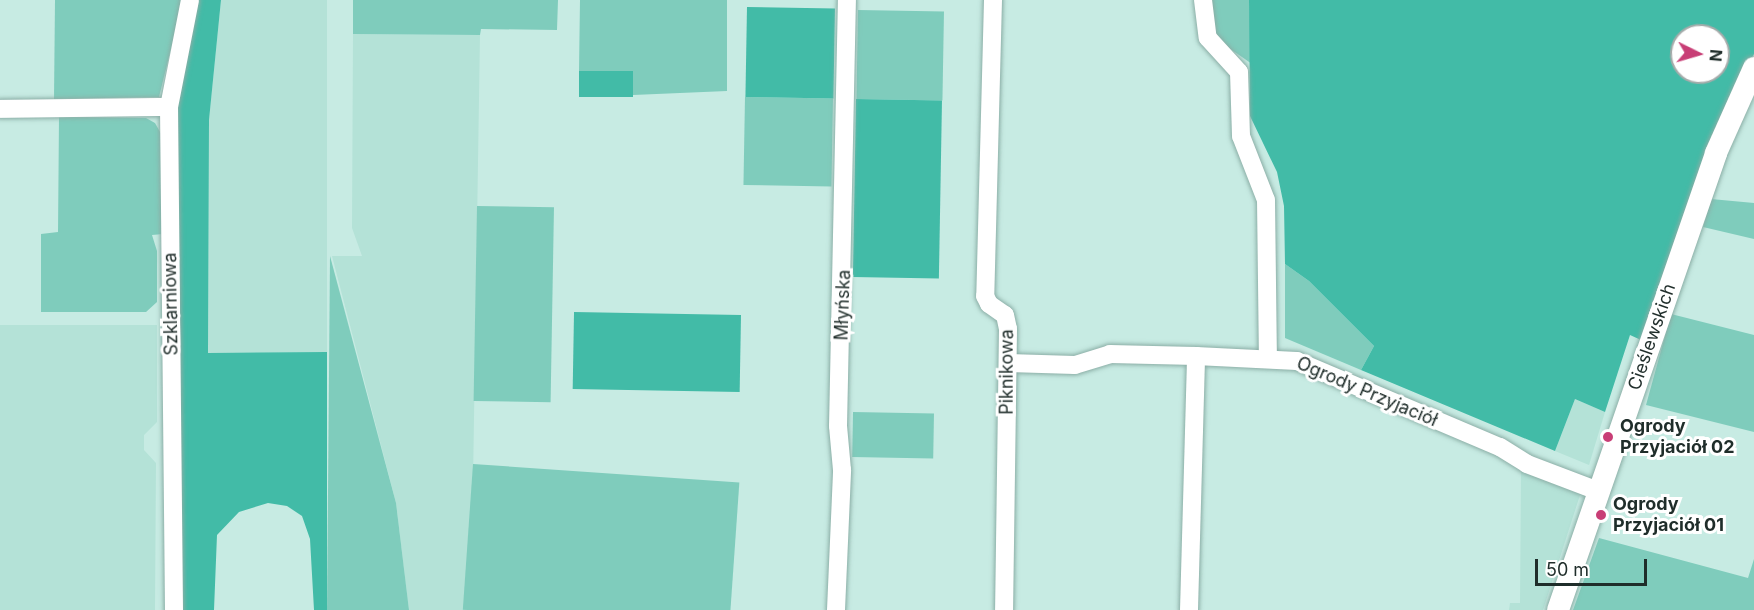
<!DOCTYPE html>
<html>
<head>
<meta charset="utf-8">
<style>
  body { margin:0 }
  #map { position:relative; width:1754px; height:610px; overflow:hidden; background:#c7ebe3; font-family:Inter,sans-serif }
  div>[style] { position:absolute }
  .built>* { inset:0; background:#b4e2d7 }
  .green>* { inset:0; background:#7fccbc; transform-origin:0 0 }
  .forest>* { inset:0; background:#42bba7; transform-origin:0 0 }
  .roads { filter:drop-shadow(0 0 2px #8baea6) drop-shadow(0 0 2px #8baea6) }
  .minor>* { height:18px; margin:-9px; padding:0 9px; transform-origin:9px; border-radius:9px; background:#fff }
  .tertiary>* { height:22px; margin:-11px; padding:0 11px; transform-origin:11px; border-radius:11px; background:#fff }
  .dots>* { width:16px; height:16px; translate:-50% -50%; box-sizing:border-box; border:3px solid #fff; border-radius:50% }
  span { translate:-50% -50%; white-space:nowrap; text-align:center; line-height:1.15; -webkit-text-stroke:6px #fff; paint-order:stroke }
  .street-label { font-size:18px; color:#1f2d2a }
  .poi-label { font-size:18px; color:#1f2d2a; font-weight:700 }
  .left { translate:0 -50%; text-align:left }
  .north { position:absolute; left:1670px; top:24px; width:60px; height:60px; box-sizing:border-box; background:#fff; border:2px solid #a5abaa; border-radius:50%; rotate:95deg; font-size:16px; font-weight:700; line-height:24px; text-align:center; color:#1f2d2a }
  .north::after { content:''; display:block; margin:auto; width:21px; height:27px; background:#c83e76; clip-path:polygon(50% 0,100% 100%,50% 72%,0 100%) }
  .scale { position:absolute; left:1535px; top:559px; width:112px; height:27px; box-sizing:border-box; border:3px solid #1f2d2a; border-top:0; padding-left:8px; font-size:18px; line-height:21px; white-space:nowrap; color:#1f2d2a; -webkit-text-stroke:4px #fff; paint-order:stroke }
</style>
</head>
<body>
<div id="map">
  <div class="built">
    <i style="clip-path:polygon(221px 0,327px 0,327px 352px,208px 353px,209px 120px)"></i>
    <i style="clip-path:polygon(353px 34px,480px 35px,471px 610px,409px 610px,396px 503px,332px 256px,362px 256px,352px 228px)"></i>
    <i style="clip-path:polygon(0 325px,157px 325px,157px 422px,144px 435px,144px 450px,156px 463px,155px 610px,0 610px)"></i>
    <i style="clip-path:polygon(1575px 399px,1605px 412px,1589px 465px,1555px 451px)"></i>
    <i style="clip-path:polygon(1521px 470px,1581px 492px,1543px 610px,1509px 610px,1510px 603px,1520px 603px)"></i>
  </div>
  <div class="green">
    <i style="clip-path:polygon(55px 0,183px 0,159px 97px,54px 99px)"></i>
    <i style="clip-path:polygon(353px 0,558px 0,557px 30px,481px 29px,480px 35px,353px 34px)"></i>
    <i style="clip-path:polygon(580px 0,727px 0,727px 91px,633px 95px,633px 71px,579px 71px)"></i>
    <i style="clip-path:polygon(1211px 0,1249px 0,1252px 64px,1216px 39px)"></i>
    <i style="left:858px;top:10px;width:86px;height:89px;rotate:1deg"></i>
    <i style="left:745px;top:97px;width:88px;height:88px;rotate:1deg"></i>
    <i style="clip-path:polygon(59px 117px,146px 118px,155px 123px,164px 139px,163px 234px,152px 235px,157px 251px,157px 302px,146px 312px,41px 312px,41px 234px,58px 232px)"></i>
    <i style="clip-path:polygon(1711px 199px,1754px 203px,1754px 239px,1703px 227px)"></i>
    <i style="left:477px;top:206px;width:77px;height:195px;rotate:1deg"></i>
    <i style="clip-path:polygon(330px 256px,396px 503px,409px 610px,327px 610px)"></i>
    <i style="clip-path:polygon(1285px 264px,1309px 281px,1374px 346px,1361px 370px,1285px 338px)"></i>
    <i style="clip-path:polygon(1671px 314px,1754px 335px,1754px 432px,1646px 405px)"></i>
    <i style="left:853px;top:412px;width:81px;height:45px;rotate:1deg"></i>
    <i style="left:473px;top:464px;width:267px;height:146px;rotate:4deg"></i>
    <i style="clip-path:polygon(1599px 538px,1748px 578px,1754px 559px,1754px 610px,1573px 610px)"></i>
  </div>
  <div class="forest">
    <i style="clip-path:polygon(198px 0,221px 0,209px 120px,208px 353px,327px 352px,327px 610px,314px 610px,310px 539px,302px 516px,287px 506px,268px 503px,239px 512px,217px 535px,214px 610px,182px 610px,176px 120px,181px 72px)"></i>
    <i style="clip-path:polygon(evenodd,1249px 0,1754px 0,1754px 54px,1730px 101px,1641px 340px,1630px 335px,1605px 412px,1575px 399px,1555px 451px,1361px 370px,1374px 346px,1309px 281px,1285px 264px,1284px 206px,1277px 172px,1250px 116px,1249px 0,1682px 36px,1718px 36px,1718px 72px,1682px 72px,1682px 36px)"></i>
    <i style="left:747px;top:7px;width:88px;height:90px;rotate:1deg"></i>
    <i style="left:579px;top:71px;width:54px;height:26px"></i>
    <i style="left:856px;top:99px;width:86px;height:178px;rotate:1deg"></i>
    <i style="left:741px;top:315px;width:77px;height:167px;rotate:91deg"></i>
  </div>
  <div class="roads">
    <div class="minor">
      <i style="left:993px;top:0;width:296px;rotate:91.5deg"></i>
      <i style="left:985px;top:296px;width:9px;rotate:63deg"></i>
      <i style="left:989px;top:304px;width:19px;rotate:35deg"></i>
      <i style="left:1005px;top:315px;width:14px;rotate:78deg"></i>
      <i style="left:1008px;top:329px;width:281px;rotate:90.8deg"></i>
      <i style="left:1203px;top:0;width:38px;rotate:83deg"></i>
      <i style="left:1208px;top:38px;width:46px;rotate:47.6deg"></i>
      <i style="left:1239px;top:72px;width:64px;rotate:88.2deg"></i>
      <i style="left:1241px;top:136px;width:69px;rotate:68.7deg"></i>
      <i style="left:1266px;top:200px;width:157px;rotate:89.3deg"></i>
      <i style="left:0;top:109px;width:169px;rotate:-0.7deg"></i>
      <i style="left:1008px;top:363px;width:67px;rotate:1.7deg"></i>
      <i style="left:1075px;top:365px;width:37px;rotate:-17deg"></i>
      <i style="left:1110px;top:354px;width:86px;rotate:1.3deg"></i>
      <i style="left:174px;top:610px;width:503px;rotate:-90.57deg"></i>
      <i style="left:169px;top:107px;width:109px;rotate:-78.9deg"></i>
      <i style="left:836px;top:610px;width:140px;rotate:-87.5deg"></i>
      <i style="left:842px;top:470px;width:44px;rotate:-95.2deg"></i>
      <i style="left:838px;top:426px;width:426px;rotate:-88.8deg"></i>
      <i style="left:1189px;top:610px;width:254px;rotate:-88.4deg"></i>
      <i style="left:1196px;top:356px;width:101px;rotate:2.8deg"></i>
      <i style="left:1297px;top:361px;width:220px;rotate:23deg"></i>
      <i style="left:1500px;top:447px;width:32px;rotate:32deg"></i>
      <i style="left:1527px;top:464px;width:76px;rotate:20.8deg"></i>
    </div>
    <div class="tertiary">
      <i style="left:1558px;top:610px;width:484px;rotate:-70.9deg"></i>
      <i style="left:1716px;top:153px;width:93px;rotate:-65.9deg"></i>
    </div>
  </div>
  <div class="dots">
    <i style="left:1608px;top:437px;background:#c83e76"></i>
    <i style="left:1601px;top:515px;background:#c83e76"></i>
  </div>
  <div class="street-label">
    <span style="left:171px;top:304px;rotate:-91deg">Szklarniowa</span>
    <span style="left:843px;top:305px;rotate:-88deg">Młyńska</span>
    <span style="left:1652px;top:337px;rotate:-71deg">Cieślewskich</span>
    <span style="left:1007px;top:372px;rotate:-90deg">Piknikowa</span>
    <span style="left:1367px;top:392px;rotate:23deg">Ogrody Przyjaciół</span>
  </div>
  <div class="poi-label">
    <span class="left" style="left:1620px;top:437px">Ogrody<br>Przyjaciół 02</span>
    <span class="left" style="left:1613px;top:515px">Ogrody<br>Przyjaciół 01</span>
  </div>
  <div class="north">N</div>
  <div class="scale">50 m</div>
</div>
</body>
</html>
